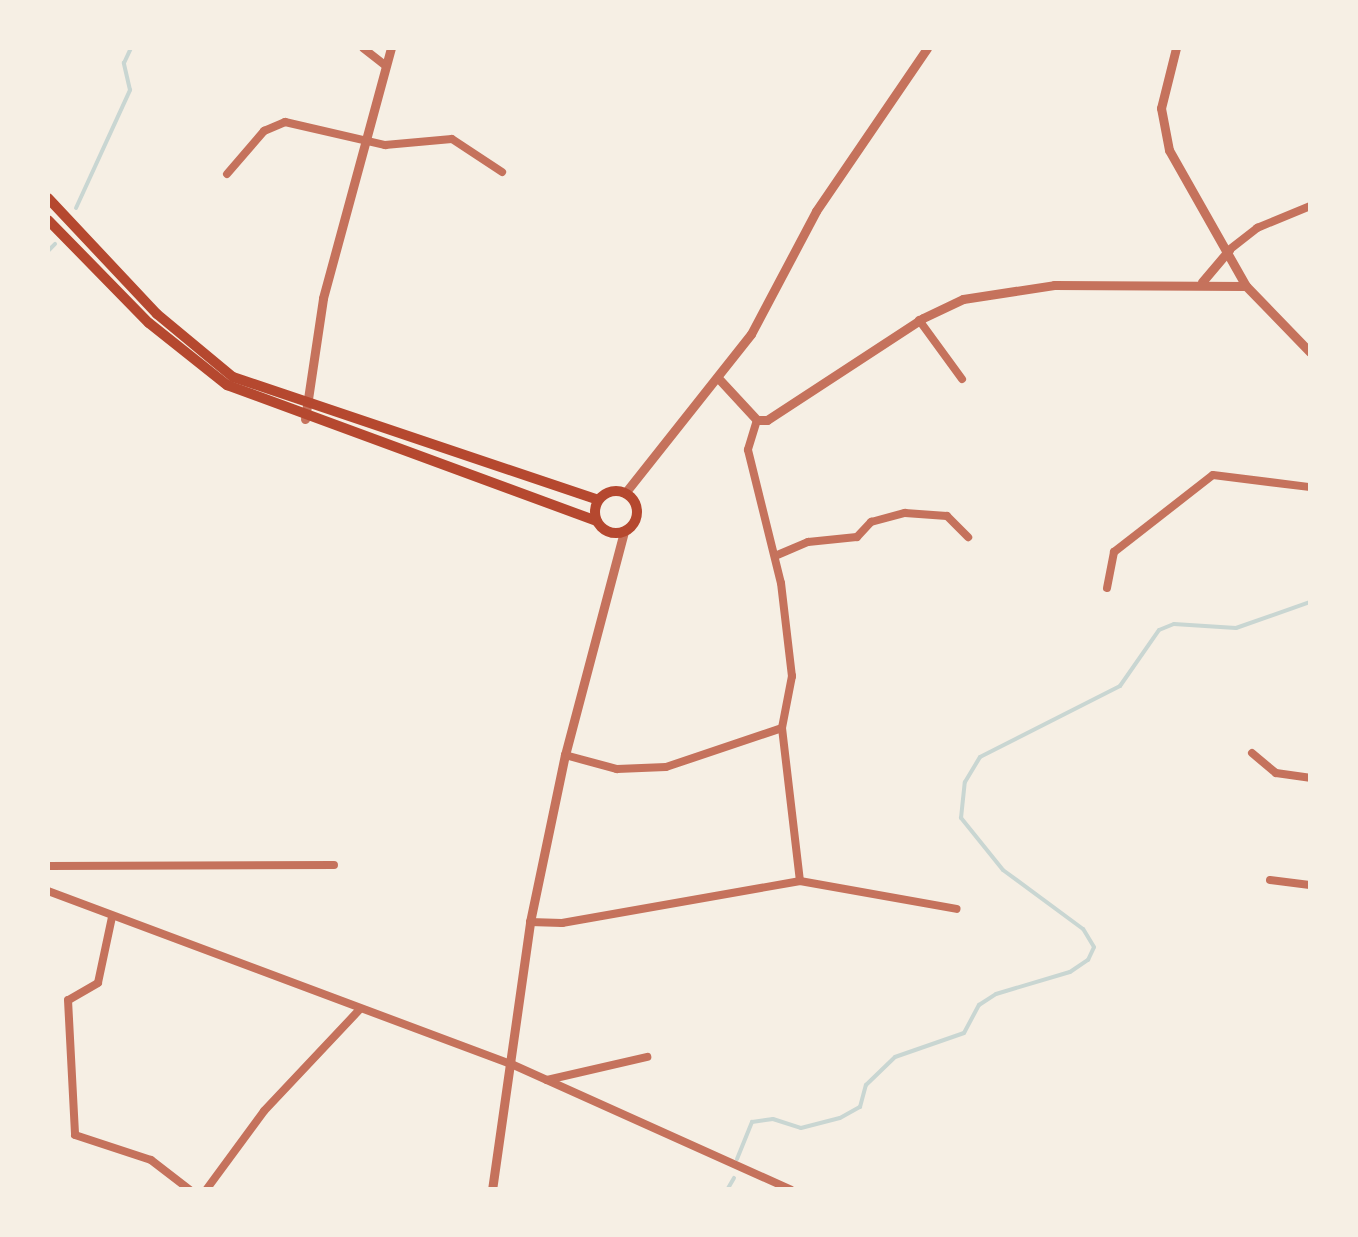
<!DOCTYPE html>
<html>
<head>
<meta charset="utf-8">
<style>
  body { margin:0 }
  #map { position:relative; width:1358px; height:1237px; overflow:hidden; background:#f6efe4; font-family:"PT Sans Narrow",sans-serif }
  div>[style] { position:absolute }
  .stream>* { height:4px; margin:-2px; padding:0 2px; transform-origin:2px; border-radius:2px; background:#c9d6d2 }
  .minor>* { height:8px; margin:-4px; padding:0 4px; transform-origin:4px; border-radius:4px; background:#c5725c }
  .tertiary>* { height:9px; margin:-4.5px; padding:0 4.5px; transform-origin:4.5px; border-radius:4.5px; background:#c5725c }
  .secondary>* { height:10px; margin:-5px; padding:0 5px; transform-origin:5px; border-radius:5px; background:#b5482f }
  .secondary>.ring { margin:-5px; padding:0; box-sizing:content-box; background:none; border:10px solid #b5482f; border-radius:50% }
  span { translate:-50% -50%; white-space:nowrap; text-align:center; line-height:1.15; -webkit-text-stroke:9px #f6efe4; paint-order:stroke }
  .frame { position:absolute; inset:0; border:50px solid #f6efe4; pointer-events:none }
</style>
</head>
<body>
<div id="map">
  <div class="stream">
    <i style="left:76px;top:208px;width:130px;rotate:-65.4deg"></i>
    <i style="left:130px;top:90px;width:28px;rotate:-103deg"></i>
    <i style="left:124px;top:63px;width:17px;rotate:-65deg"></i>
    <i style="left:48px;top:251px;width:10px;rotate:-45deg"></i>
    <i style="left:737px;top:1159px;width:40px;rotate:-68deg"></i>
    <i style="left:752px;top:1122px;width:21px;rotate:-8deg"></i>
    <i style="left:773px;top:1119px;width:29px;rotate:18deg"></i>
    <i style="left:801px;top:1128px;width:40px;rotate:-14.4deg"></i>
    <i style="left:840px;top:1118px;width:23px;rotate:-29deg"></i>
    <i style="left:860px;top:1107px;width:23px;rotate:-75deg"></i>
    <i style="left:866px;top:1085px;width:40px;rotate:-44deg"></i>
    <i style="left:895px;top:1057px;width:73px;rotate:-19.2deg"></i>
    <i style="left:964px;top:1033px;width:32px;rotate:-62deg"></i>
    <i style="left:979px;top:1005px;width:20px;rotate:-33deg"></i>
    <i style="left:996px;top:994px;width:77px;rotate:-16.6deg"></i>
    <i style="left:1070px;top:972px;width:22px;rotate:-34deg"></i>
    <i style="left:1088px;top:960px;width:14px;rotate:-65deg"></i>
    <i style="left:1094px;top:947px;width:21px;rotate:-121deg"></i>
    <i style="left:1083px;top:929px;width:99px;rotate:-143.6deg"></i>
    <i style="left:1003px;top:870px;width:67px;rotate:-128.9deg"></i>
    <i style="left:961px;top:818px;width:36px;rotate:-84deg"></i>
    <i style="left:965px;top:782px;width:29px;rotate:-59deg"></i>
    <i style="left:980px;top:757px;width:157px;rotate:-26.9deg"></i>
    <i style="left:1120px;top:686px;width:68px;rotate:-55.1deg"></i>
    <i style="left:1159px;top:630px;width:16px;rotate:-22deg"></i>
    <i style="left:1174px;top:624px;width:62px;rotate:3.7deg"></i>
    <i style="left:1236px;top:628px;width:78px;rotate:-19.4deg"></i>
    <i style="left:727px;top:1190px;width:14px;rotate:-60deg"></i>
  </div>
  <div class="minor">
    <i style="left:363px;top:48px;width:28px;rotate:38deg"></i>
    <i style="left:227px;top:174px;width:57px;rotate:-49.3deg"></i>
    <i style="left:264px;top:131px;width:23px;rotate:-23deg"></i>
    <i style="left:285px;top:122px;width:103px;rotate:13deg"></i>
    <i style="left:385px;top:145px;width:67px;rotate:-5.1deg"></i>
    <i style="left:452px;top:139px;width:60px;rotate:33.4deg"></i>
    <i style="left:1229px;top:250px;width:36px;rotate:-38deg"></i>
    <i style="left:1257px;top:228px;width:57px;rotate:-22.5deg"></i>
    <i style="left:919px;top:320px;width:73px;rotate:53.9deg"></i>
    <i style="left:757px;top:420px;width:31px;rotate:107deg"></i>
    <i style="left:748px;top:450px;width:137px;rotate:76.1deg"></i>
    <i style="left:781px;top:583px;width:94px;rotate:83.3deg"></i>
    <i style="left:792px;top:676px;width:53px;rotate:100.9deg"></i>
    <i style="left:782px;top:728px;width:154px;rotate:83.3deg"></i>
    <i style="left:775px;top:556px;width:36px;rotate:-23deg"></i>
    <i style="left:808px;top:542px;width:49px;rotate:-5.8deg"></i>
    <i style="left:857px;top:537px;width:21px;rotate:-47deg"></i>
    <i style="left:871px;top:522px;width:35px;rotate:-15deg"></i>
    <i style="left:905px;top:513px;width:42px;rotate:4.1deg"></i>
    <i style="left:947px;top:516px;width:30px;rotate:45deg"></i>
    <i style="left:1107px;top:588px;width:37px;rotate:-79deg"></i>
    <i style="left:1114px;top:552px;width:125px;rotate:-37.9deg"></i>
    <i style="left:1213px;top:475px;width:98px;rotate:7.1deg"></i>
    <i style="left:1252px;top:753px;width:31px;rotate:40deg"></i>
    <i style="left:1276px;top:773px;width:34px;rotate:8deg"></i>
    <i style="left:565px;top:755px;width:54px;rotate:15.1deg"></i>
    <i style="left:617px;top:769px;width:49px;rotate:-2.3deg"></i>
    <i style="left:666px;top:767px;width:122px;rotate:-18.6deg"></i>
    <i style="left:48px;top:866px;width:286px;rotate:-0.2deg"></i>
    <i style="left:1270px;top:880px;width:40px;rotate:7.1deg"></i>
    <i style="left:48px;top:891px;width:492px;rotate:20.5deg"></i>
    <i style="left:509px;top:1063px;width:309px;rotate:24.2deg"></i>
    <i style="left:112px;top:917px;width:67px;rotate:102deg"></i>
    <i style="left:98px;top:983px;width:34px;rotate:150deg"></i>
    <i style="left:68px;top:1000px;width:135px;rotate:87deg"></i>
    <i style="left:75px;top:1135px;width:80px;rotate:18.2deg"></i>
    <i style="left:151px;top:1160px;width:49px;rotate:37.6deg"></i>
    <i style="left:530px;top:922px;width:32px;rotate:2deg"></i>
    <i style="left:562px;top:923px;width:242px;rotate:-10deg"></i>
    <i style="left:800px;top:881px;width:159px;rotate:10.1deg"></i>
    <i style="left:547px;top:1080px;width:103px;rotate:-13deg"></i>
    <i style="left:206px;top:1190px;width:98px;rotate:-53.7deg"></i>
    <i style="left:264px;top:1111px;width:140px;rotate:-46.7deg"></i>
  </div>
  <div class="tertiary">
    <i style="left:1176px;top:48px;width:62px;rotate:104deg"></i>
    <i style="left:1161px;top:108px;width:43px;rotate:79.2deg"></i>
    <i style="left:1169px;top:150px;width:156px;rotate:60.5deg"></i>
    <i style="left:1246px;top:286px;width:92px;rotate:45.9deg"></i>
    <i style="left:1202px;top:282px;width:42px;rotate:-49.8deg"></i>
    <i style="left:719px;top:379px;width:56px;rotate:47.2deg"></i>
    <i style="left:757px;top:420px;width:10px"></i>
    <i style="left:767px;top:420px;width:186px;rotate:-33.2deg"></i>
    <i style="left:923px;top:318px;width:44px;rotate:-25.4deg"></i>
    <i style="left:963px;top:299px;width:92px;rotate:-8.7deg"></i>
    <i style="left:1054px;top:285px;width:192px;rotate:0.3deg"></i>
    <i style="left:305px;top:419px;width:122px;rotate:-81.5deg"></i>
    <i style="left:323px;top:298px;width:259px;rotate:-74.8deg"></i>
    <i style="left:625px;top:493px;width:203px;rotate:-51.6deg"></i>
    <i style="left:751px;top:334px;width:139px;rotate:-62.1deg"></i>
    <i style="left:816px;top:211px;width:197px;rotate:-55.7deg"></i>
    <i style="left:492px;top:1190px;width:271px;rotate:-81.9deg"></i>
    <i style="left:530px;top:922px;width:171px;rotate:-78.2deg"></i>
    <i style="left:565px;top:755px;width:231px;rotate:-75.2deg"></i>
  </div>
  <div class="secondary">
    <i style="left:48px;top:198px;width:159px;rotate:46.8deg"></i>
    <i style="left:157px;top:314px;width:99px;rotate:39.7deg"></i>
    <i style="left:233px;top:377px;width:385px;rotate:18.6deg"></i>
    <i style="left:48px;top:220px;width:144px;rotate:45.6deg"></i>
    <i style="left:149px;top:323px;width:100px;rotate:38.5deg"></i>
    <i style="left:227px;top:385px;width:394px;rotate:20.2deg"></i>
    <i class="ring" style="left:595px;top:491px;width:32px;height:32px"></i>
  </div>
  <div class="frame"></div>
</div>
</body>
</html>
